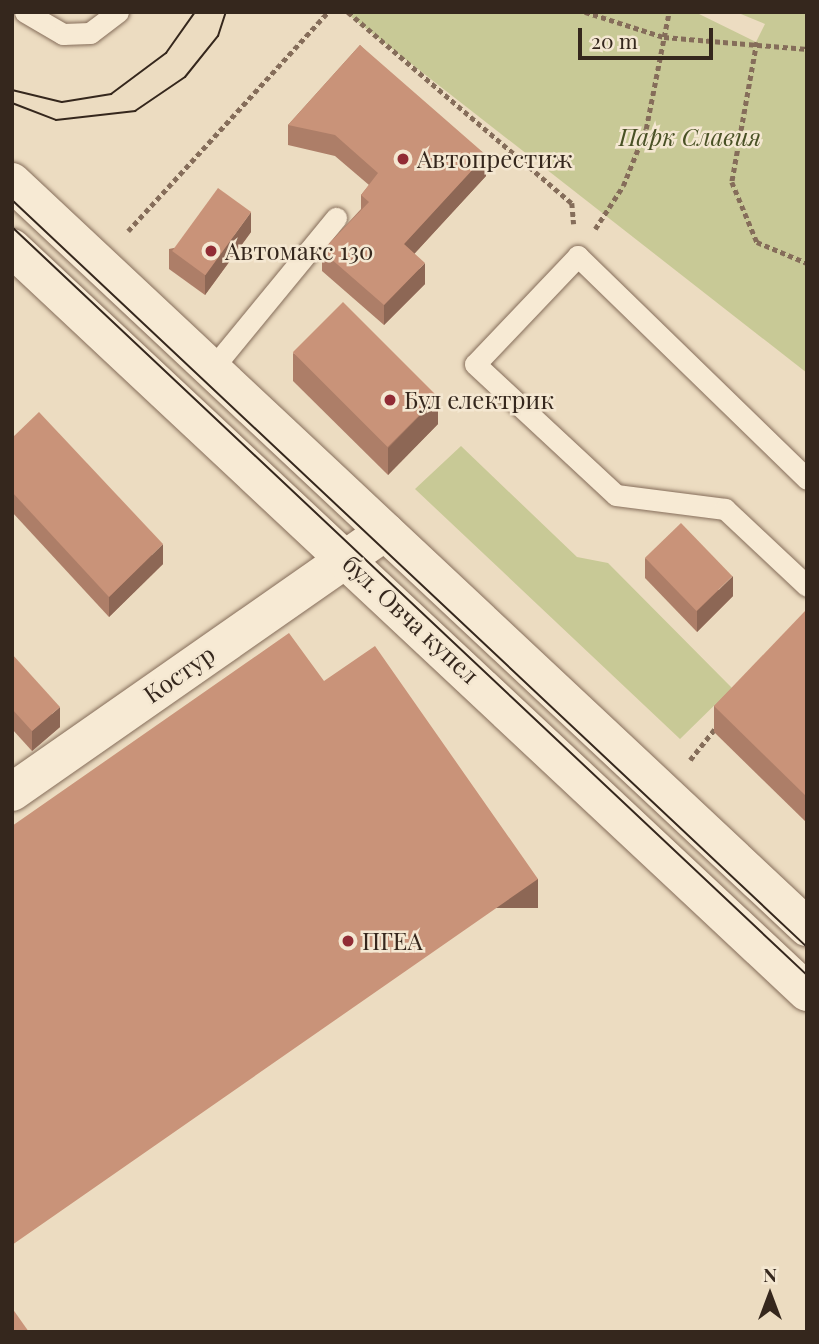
<!DOCTYPE html>
<html>
<head>
<meta charset="utf-8">
<style>
  body { margin:0 }
  #map { position:relative; width:819px; height:1344px; overflow:hidden; background:#ecdcc1; font-family:"Playfair Display",serif }
  div>[style] { position:absolute }
  .green>* { inset:0; background:#c8c996 }
  .path>* { height:4.5px; margin-top:-2.25px; transform-origin:0; background:repeating-linear-gradient(90deg,#856d5a 0 5px,transparent 0 8.5px) }
  .roads { filter:drop-shadow(0 0 2px #856d5a) drop-shadow(0 0 2px #856d5a) }
  .lane>* { height:21px; margin:-10.5px; padding:0 10.5px; transform-origin:10.5px; border-radius:10.5px; background:#f7ead4 }
  .street>* { height:38px; margin:-19px; padding:0 19px; transform-origin:19px; border-radius:19px; background:#f7ead4 }
  .secondary>* { height:38px; margin:-19px; padding:0 19px; transform-origin:19px; border-radius:19px; background:#f7ead4 }
  .tram>* { height:2px; margin:-1px; padding:0 1px; transform-origin:1px; border-radius:1px; background:#35271d }
  .wall>* { inset:0; background:#ad7e68 }
  .shaded-wall>* { inset:0; background:#8d6755; transform-origin:0 0 }
  .building>* { inset:0; background:#c99379; transform-origin:0 0 }
  .dots>* { width:19px; height:19px; translate:-50% -50%; box-sizing:border-box; border:4px solid #f4e7d1; border-radius:50% }
  span { translate:-50% -50%; white-space:nowrap; text-align:center; line-height:1.15; -webkit-text-stroke:5px #f4e7d1; paint-order:stroke }
  .park-label { font-size:24px; color:#495125; font-style:italic }
  .poi-label { font-size:24px; color:#35271d }
  .left { translate:0 -50%; text-align:left }
  .street-label { font-size:24px; color:#35271d }
  .frame { position:absolute; inset:0; border:14px solid #35271d; pointer-events:none }
  .north { position:absolute; left:735px; top:1260px; width:70px; height:70px; -webkit-text-stroke:5px #f4e7d1; paint-order:stroke; rotate:0deg; font-size:19px; font-weight:700; line-height:28px; text-align:center; color:#35271d }
  .north::after { content:''; display:block; margin:auto; width:24px; height:32px; background:#35271d; clip-path:polygon(50% 0,100% 100%,50% 72%,0 100%) }
  .scale { position:absolute; left:578px; top:28px; width:135px; height:32px; box-sizing:border-box; border:4px solid #35271d; border-top:0; padding-left:9px; font-size:21px; line-height:24px; white-space:nowrap; color:#35271d; -webkit-text-stroke:5px #f4e7d1; paint-order:stroke }
</style>
</head>
<body>
<div id="map">
  <div class="green">
    <i style="clip-path:polygon(345px 12px,695px 12px,756px 42px,765px 24px,736px 12px,807px 12px,807px 373px)"></i>
    <i style="clip-path:polygon(461px 446px,577px 557px,608px 563px,732px 688px,680px 739px,415px 489px)"></i>
  </div>
  <div class="path">
    <i style="left:348px;top:12px;width:294px;rotate:40.5deg"></i>
    <i style="left:572px;top:203px;width:21px;rotate:85deg"></i>
    <i style="left:585px;top:12px;width:83px;rotate:17.6deg"></i>
    <i style="left:664px;top:37px;width:144px;rotate:4.8deg"></i>
    <i style="left:757px;top:42px;width:142px;rotate:100.1deg"></i>
    <i style="left:732px;top:182px;width:65px;rotate:67.4deg"></i>
    <i style="left:757px;top:242px;width:54px;rotate:22.8deg"></i>
    <i style="left:595px;top:229px;width:51px;rotate:-56.9deg"></i>
    <i style="left:623px;top:186px;width:61px;rotate:-68deg"></i>
    <i style="left:646px;top:129px;width:119px;rotate:-78.9deg"></i>
    <i style="left:128px;top:231px;width:297px;rotate:-47.6deg"></i>
    <i style="left:690px;top:760px;width:43px;rotate:-51.5deg"></i>
  </div>
  <div class="roads">
    <div class="lane">
      <i style="left:25px;top:12px;width:44px;rotate:30.1deg"></i>
      <i style="left:63px;top:34px;width:27px;rotate:-2deg"></i>
      <i style="left:90px;top:33px;width:35px;rotate:-37deg"></i>
      <i style="left:211px;top:370px;width:197px;rotate:-50.6deg"></i>
      <i style="left:807px;top:479px;width:320px;rotate:-135.8deg"></i>
      <i style="left:578px;top:256px;width:149px;rotate:133.6deg"></i>
      <i style="left:475px;top:364px;width:192px;rotate:42.9deg"></i>
      <i style="left:616px;top:495px;width:110px;rotate:7.3deg"></i>
      <i style="left:725px;top:509px;width:112px;rotate:43.2deg"></i>
    </div>
    <div class="street">
      <i style="left:12px;top:792px;width:455px;rotate:-34.9deg"></i>
    </div>
    <div class="secondary">
      <i style="left:12px;top:182px;width:1090px;rotate:43.14deg"></i>
      <i style="left:12px;top:248px;width:1089px;rotate:43.1deg"></i>
    </div>
  </div>
  <div class="tram">
    <i style="left:12px;top:90px;width:51px;rotate:13.5deg"></i>
    <i style="left:62px;top:102px;width:50px;rotate:-9.3deg"></i>
    <i style="left:111px;top:94px;width:69px;rotate:-36.7deg"></i>
    <i style="left:166px;top:53px;width:50px;rotate:-54.7deg"></i>
    <i style="left:12px;top:103px;width:47px;rotate:21.1deg"></i>
    <i style="left:56px;top:120px;width:80px;rotate:-6.5deg"></i>
    <i style="left:135px;top:111px;width:60px;rotate:-34.2deg"></i>
    <i style="left:185px;top:77px;width:53px;rotate:-51.2deg"></i>
    <i style="left:218px;top:36px;width:25px;rotate:-72deg"></i>
    <i style="left:12px;top:200px;width:1091px;rotate:43.22deg"></i>
    <i style="left:12px;top:227px;width:1092px;rotate:43.26deg"></i>
  </div>
  <div class="wall">
    <i style="clip-path:polygon(360px 45px,486px 176px,414px 254px,425px 284px,384px 325px,322px 271px,322px 251px,361px 209px,361px 195px,369px 185px,335px 156px,288px 145px,288px 125px)"></i>
    <i style="clip-path:polygon(251px 232px,205px 295px,169px 269px,169px 249px)"></i>
    <i style="clip-path:polygon(293px 353px,438px 424px,388px 475px,293px 381px)"></i>
    <i style="clip-path:polygon(12px 438px,163px 564px,109px 617px,12px 512px)"></i>
    <i style="clip-path:polygon(645px 558px,733px 596px,697px 632px,645px 578px)"></i>
    <i style="clip-path:polygon(807px 613px,807px 823px,714px 732px,714px 706px)"></i>
    <i style="clip-path:polygon(12px 654px,60px 727px,32px 751px,12px 729px)"></i>
  </div>
  <div class="shaded-wall">
    <i style="clip-path:polygon(486px 155px,486px 176px,404px 265px,404px 244px)"></i>
    <i style="clip-path:polygon(251px 212px,251px 232px,205px 295px,205px 275px)"></i>
    <i style="clip-path:polygon(425px 263px,425px 284px,384px 325px,384px 305px)"></i>
    <i style="clip-path:polygon(438px 397px,438px 424px,388px 475px,388px 448px)"></i>
    <i style="clip-path:polygon(163px 544px,163px 564px,109px 617px,109px 597px)"></i>
    <i style="clip-path:polygon(733px 576px,733px 596px,697px 632px,697px 611px)"></i>
    <i style="clip-path:polygon(60px 707px,60px 727px,32px 751px,32px 731px)"></i>
    <i style="left:538px;top:879px;width:29px;height:641px;rotate:90deg"></i>
  </div>
  <div class="building">
    <i style="clip-path:polygon(360px 45px,486px 155px,404px 244px,425px 263px,384px 305px,322px 251px,369px 202px,361px 195px,378px 173px,335px 135px,288px 125px)"></i>
    <i style="left:218px;top:188px;width:41px;height:78px;rotate:36deg"></i>
    <i style="left:343px;top:302px;width:134px;height:71px;rotate:45deg"></i>
    <i style="clip-path:polygon(39px 412px,163px 544px,109px 597px,12px 492px,12px 438px)"></i>
    <i style="left:681px;top:523px;width:74px;height:50px;rotate:46deg"></i>
    <i style="clip-path:polygon(805px 611px,807px 613px,807px 797px,714px 706px)"></i>
    <i style="clip-path:polygon(289px 633px,324px 681px,375px 646px,538px 879px,12px 1245px,12px 826px)"></i>
    <i style="clip-path:polygon(12px 654px,60px 707px,32px 731px,12px 709px)"></i>
    <i style="clip-path:polygon(12px 1308px,29px 1332px,12px 1332px)"></i>
  </div>
  <div class="dots">
    <i style="left:403px;top:159px;background:#912c35"></i>
    <i style="left:211px;top:251px;background:#912c35"></i>
    <i style="left:390px;top:400px;background:#912c35"></i>
    <i style="left:348px;top:941px;background:#912c35"></i>
  </div>
  <div class="park-label">
    <span style="left:690px;top:137px">Парк Славия</span>
  </div>
  <div class="poi-label">
    <span class="left" style="left:417px;top:159px">Автопрестиж</span>
    <span class="left" style="left:225px;top:251px">Автомакс 130</span>
    <span class="left" style="left:404px;top:400px">Бул електрик</span>
    <span class="left" style="left:362px;top:941px">ПГЕА</span>
  </div>
  <div class="street-label">
    <span style="left:411px;top:619px;rotate:43deg">бул. Овча купел</span>
    <span style="left:179px;top:674px;rotate:-35deg">Костур</span>
  </div>
  <div class="frame"></div>
  <div class="north">N</div>
  <div class="scale">20 m</div>
</div>
</body>
</html>
